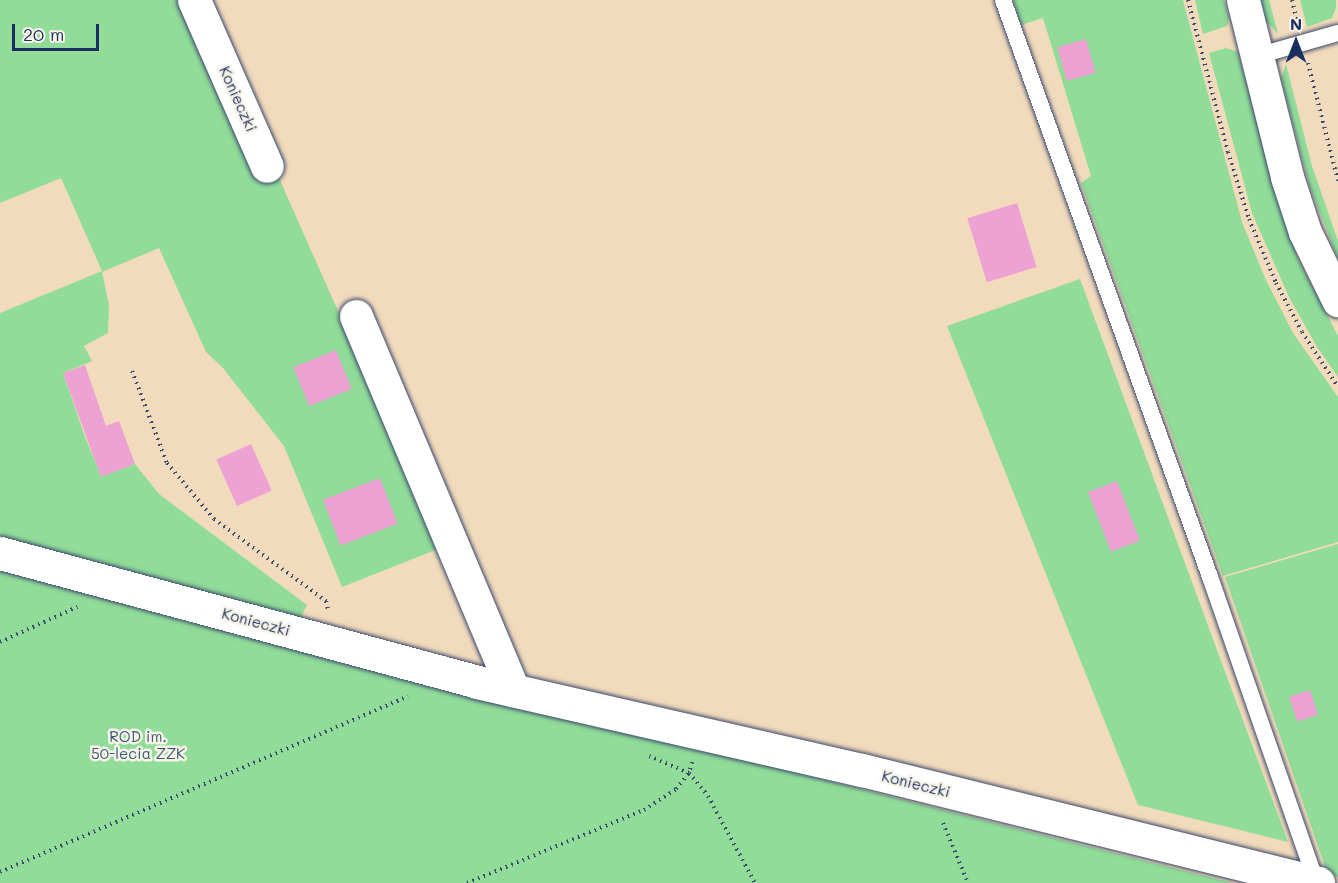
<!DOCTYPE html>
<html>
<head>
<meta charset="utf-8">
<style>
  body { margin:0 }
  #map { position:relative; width:1338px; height:883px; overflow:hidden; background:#f2dbbc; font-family:Mali,sans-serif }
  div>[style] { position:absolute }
  .green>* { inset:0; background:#91dc99 }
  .building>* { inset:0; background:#eca2d3; transform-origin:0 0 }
  .path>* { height:4px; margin-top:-2px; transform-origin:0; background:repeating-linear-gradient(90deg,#3b496c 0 1.5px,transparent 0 6px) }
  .roads { filter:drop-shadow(0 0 2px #3b496c) drop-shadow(0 0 2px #3b496c) }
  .lane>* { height:16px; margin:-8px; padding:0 8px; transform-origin:8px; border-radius:8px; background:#fff }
  .street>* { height:33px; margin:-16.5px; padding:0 16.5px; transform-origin:16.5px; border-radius:16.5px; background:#fff }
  span { translate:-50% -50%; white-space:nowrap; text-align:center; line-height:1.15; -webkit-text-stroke:5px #f7f3e8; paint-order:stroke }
  .street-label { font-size:15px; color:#1b2f5e }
  .park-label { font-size:15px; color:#385a6d }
  .north { position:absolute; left:1266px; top:12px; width:60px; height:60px; -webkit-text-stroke:4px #f7f3e8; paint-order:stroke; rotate:0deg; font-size:16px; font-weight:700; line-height:24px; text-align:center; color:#1b2f5e }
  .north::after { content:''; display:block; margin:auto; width:21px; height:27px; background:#1b2f5e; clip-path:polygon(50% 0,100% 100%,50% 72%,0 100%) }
  .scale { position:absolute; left:12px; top:24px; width:87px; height:27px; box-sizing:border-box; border:3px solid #1b2f5e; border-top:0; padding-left:8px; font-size:18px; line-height:21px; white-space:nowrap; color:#1b2f5e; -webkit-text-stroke:4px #f7f3e8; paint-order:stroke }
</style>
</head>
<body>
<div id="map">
  <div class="green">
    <i style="clip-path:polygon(0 0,205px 0,286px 194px,443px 547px,342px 587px,284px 446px,223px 368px,206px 352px,159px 248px,102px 272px,109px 305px,108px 333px,84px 346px,92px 361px,63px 373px,84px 434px,101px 476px,135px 464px,159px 494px,307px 605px,300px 619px,0 539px,0 313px,102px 271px,61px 178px,0 203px)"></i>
    <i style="clip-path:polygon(1013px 0,1183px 0,1242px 222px,1265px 278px,1293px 333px,1338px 397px,1338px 542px,1223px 576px,1081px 183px,1091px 176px,1043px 18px,1021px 25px)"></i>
    <i style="clip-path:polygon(1195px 0,1224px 0,1229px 18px,1227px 26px,1203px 34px)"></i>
    <i style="clip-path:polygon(1261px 0,1269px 0,1278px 34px,1266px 21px)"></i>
    <i style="clip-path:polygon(1300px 0,1336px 0,1336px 8px,1332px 18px,1307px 27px)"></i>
    <i style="clip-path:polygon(1226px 48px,1238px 52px,1272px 179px,1297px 256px,1338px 336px,1338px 377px,1317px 347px,1289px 297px,1252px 213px,1209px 53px)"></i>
    <i style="clip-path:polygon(1286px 64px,1312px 166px,1338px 241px,1338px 259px,1310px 187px,1281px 79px)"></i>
    <i style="clip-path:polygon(1080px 279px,1288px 842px,1138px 805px,947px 326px)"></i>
    <i style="clip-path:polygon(1338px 544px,1338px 877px,1328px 875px,1225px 577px)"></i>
    <i style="clip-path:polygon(0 567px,939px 809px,1233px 883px,0 883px)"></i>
  </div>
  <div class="building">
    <i style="left:1086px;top:39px;width:35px;height:30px;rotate:74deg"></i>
    <i style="left:1017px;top:203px;width:67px;height:52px;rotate:73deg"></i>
    <i style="left:336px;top:350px;width:42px;height:46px;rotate:68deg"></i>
    <i style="clip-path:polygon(85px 365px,106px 426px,119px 421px,135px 464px,101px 477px,63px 373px)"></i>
    <i style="left:251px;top:444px;width:51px;height:38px;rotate:66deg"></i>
    <i style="left:380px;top:478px;width:49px;height:61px;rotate:69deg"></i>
    <i style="left:1117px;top:481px;width:64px;height:31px;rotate:69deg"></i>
    <i style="left:1310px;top:690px;width:26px;height:22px;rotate:72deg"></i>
  </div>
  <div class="path">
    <i style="left:1188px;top:0;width:157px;rotate:75.3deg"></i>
    <i style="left:1228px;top:152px;width:70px;rotate:72.6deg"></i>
    <i style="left:1249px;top:219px;width:69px;rotate:67.1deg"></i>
    <i style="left:1276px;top:283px;width:55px;rotate:62deg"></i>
    <i style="left:1302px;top:332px;width:66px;rotate:56.8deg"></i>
    <i style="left:1292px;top:0;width:22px;rotate:77deg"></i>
    <i style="left:1308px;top:63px;width:122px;rotate:75.7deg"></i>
    <i style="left:132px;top:371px;width:98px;rotate:69.2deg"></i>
    <i style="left:167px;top:463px;width:73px;rotate:50deg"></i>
    <i style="left:214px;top:519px;width:139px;rotate:36.2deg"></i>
    <i style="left:326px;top:601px;width:9px;rotate:77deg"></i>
    <i style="left:0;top:642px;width:85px;rotate:-24.4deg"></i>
    <i style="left:692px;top:762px;width:11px;rotate:105deg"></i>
    <i style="left:689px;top:773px;width:30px;rotate:50deg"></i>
    <i style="left:708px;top:796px;width:99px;rotate:61.6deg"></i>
    <i style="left:943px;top:823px;width:65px;rotate:67.4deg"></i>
    <i style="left:0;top:872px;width:444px;rotate:-23.3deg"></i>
    <i style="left:467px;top:883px;width:191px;rotate:-22.4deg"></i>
    <i style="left:644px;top:810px;width:38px;rotate:-33deg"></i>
    <i style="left:676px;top:789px;width:21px;rotate:-51deg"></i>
    <i style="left:689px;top:773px;width:43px;rotate:-157deg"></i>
  </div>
  <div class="roads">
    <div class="lane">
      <i style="left:1003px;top:0;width:613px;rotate:70.26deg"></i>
      <i style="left:1210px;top:577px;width:323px;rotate:70.8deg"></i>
      <i style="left:1257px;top:56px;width:84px;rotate:-15.9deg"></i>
    </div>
    <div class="street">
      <i style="left:194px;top:0;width:181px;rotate:66.3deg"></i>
      <i style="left:1243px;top:0;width:182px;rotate:76deg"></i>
      <i style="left:1287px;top:177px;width:58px;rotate:71.9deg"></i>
      <i style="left:1305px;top:232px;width:76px;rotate:64.1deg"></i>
      <i style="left:356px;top:316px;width:406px;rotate:67.2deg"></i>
      <i style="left:0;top:553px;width:494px;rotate:15.1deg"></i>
      <i style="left:477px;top:682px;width:395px;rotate:12.9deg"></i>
      <i style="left:862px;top:770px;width:470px;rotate:13.9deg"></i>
    </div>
  </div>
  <div class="street-label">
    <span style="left:238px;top:99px;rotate:66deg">Konieczki</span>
    <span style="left:256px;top:622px;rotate:15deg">Konieczki</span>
    <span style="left:916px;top:784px;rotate:14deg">Konieczki</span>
  </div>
  <div class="park-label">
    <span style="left:138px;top:745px">ROD im.<br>50-lecia ZZK</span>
  </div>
  <div class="north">N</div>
  <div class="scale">20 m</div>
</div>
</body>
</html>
